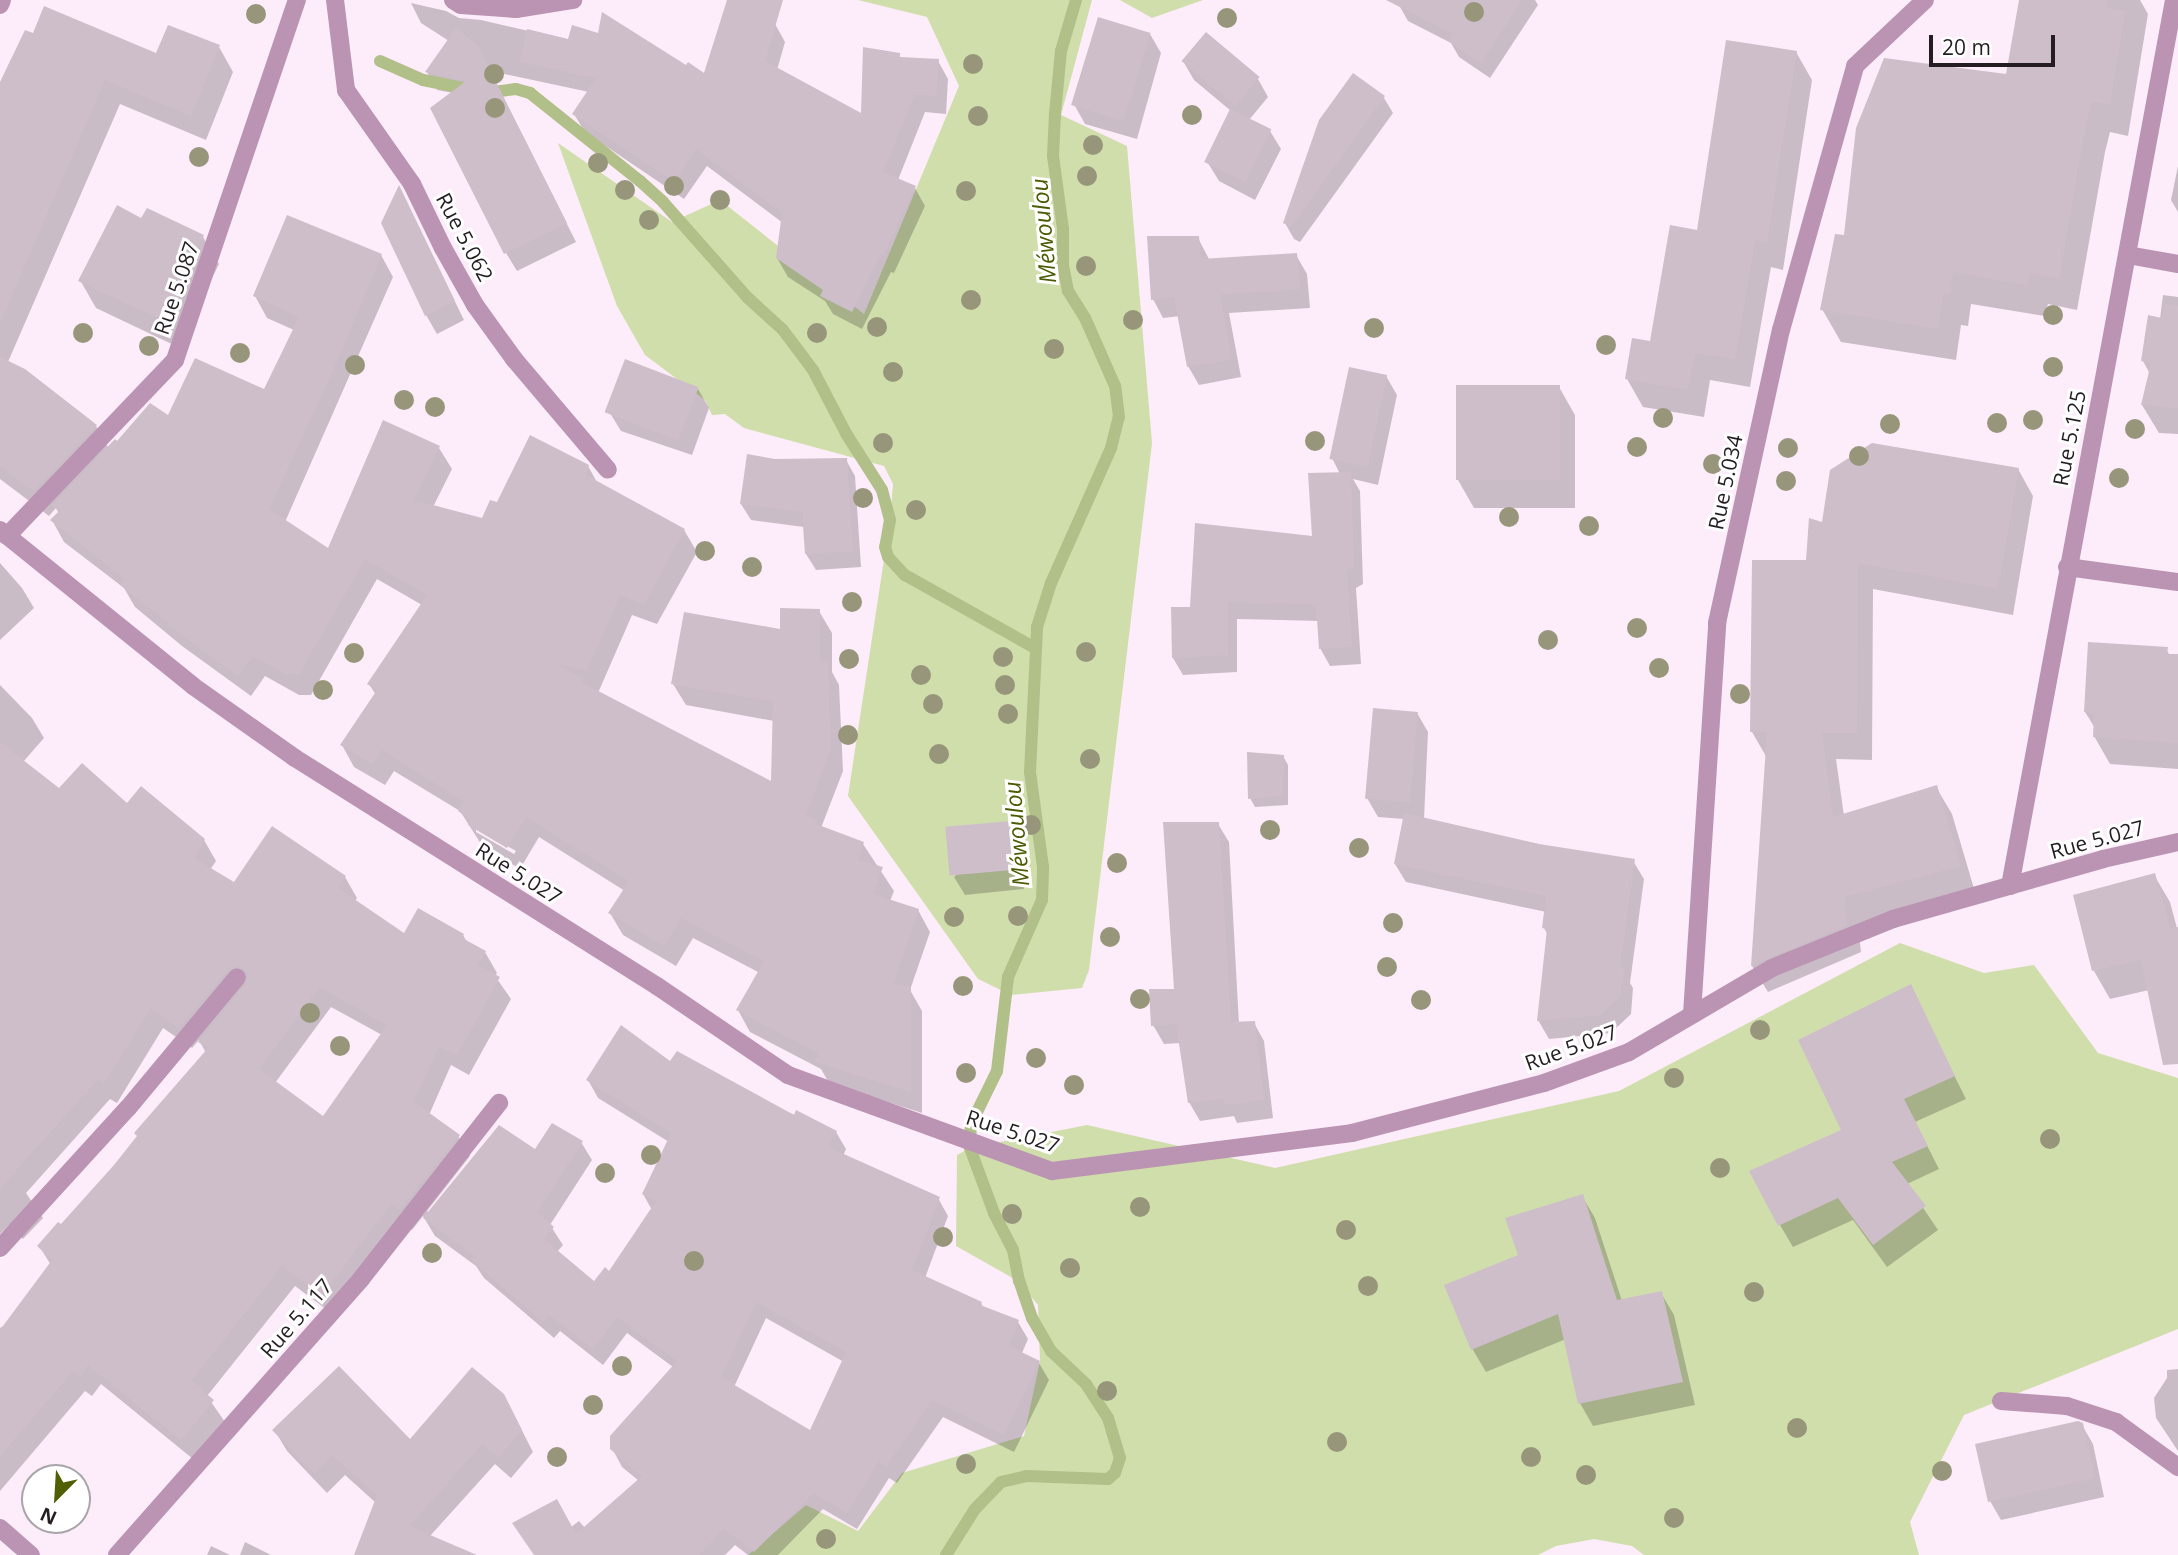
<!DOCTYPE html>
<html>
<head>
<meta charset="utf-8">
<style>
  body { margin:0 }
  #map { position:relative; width:2178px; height:1555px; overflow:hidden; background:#fdecf9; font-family:"Open Sans",sans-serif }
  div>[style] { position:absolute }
  .green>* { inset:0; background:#d0deac }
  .shadow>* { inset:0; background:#0003 }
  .stream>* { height:12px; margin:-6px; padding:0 6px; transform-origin:6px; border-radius:6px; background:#b1bf89 }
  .building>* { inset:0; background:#cebeca; transform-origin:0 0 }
  .minor>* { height:18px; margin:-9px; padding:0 9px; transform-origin:9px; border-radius:9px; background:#ba94b2 }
  .trees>* { width:20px; height:20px; margin:-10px; border-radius:50%; background:#97967b }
  span { translate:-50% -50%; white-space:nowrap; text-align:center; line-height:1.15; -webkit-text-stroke:6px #fff; paint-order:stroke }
  .street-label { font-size:21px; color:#241e22 }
  .water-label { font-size:23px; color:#4b5b02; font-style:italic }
  .north { position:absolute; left:21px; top:1464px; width:70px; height:70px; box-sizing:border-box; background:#fff; border:2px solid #a7a5a7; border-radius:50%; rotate:204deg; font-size:19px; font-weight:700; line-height:28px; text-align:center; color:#241e22 }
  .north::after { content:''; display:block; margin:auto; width:24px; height:32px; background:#4f5f01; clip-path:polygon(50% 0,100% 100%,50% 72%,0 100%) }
  .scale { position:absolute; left:1929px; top:35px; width:126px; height:32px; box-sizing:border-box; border:4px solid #241e22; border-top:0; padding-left:9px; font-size:21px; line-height:24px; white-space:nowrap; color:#241e22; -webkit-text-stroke:5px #fff; paint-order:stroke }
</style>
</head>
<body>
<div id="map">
  <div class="green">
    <i style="clip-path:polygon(858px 0,1092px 0,1061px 115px,1127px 146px,1152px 443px,1089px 970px,1082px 988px,1011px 995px,978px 979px,848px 796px,890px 520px,893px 484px,884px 466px,744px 428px,725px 414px,712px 415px,705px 400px,645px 355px,617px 306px,558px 143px,672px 222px,720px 200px,864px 314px,959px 86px,927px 17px)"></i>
    <i style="clip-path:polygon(1120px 0,1203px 0,1152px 18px)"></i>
    <i style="clip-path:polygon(1900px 943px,1984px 973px,2034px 965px,2098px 1053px,2178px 1078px,2178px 1329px,1964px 1415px,1910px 1522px,1919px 1555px,1644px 1555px,1632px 1546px,1594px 1539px,1556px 1546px,1538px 1555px,748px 1555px,806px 1505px,858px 1531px,902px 1473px,1024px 1436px,1040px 1361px,1038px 1305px,1018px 1281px,956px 1246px,957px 1155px,970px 1148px,1087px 1125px,1275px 1168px,1619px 1091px)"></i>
  </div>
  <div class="shadow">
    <i style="clip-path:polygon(1402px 0,1535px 0,1538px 5px,1490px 78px,1459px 57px,1451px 43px,1408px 21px,1399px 5px)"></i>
    <i style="clip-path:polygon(2021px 0,2140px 0,2148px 14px,2128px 136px,2110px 132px,2105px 152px,2077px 310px,2048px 304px,2045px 316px,1971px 304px,1968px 326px,1961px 325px,1956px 360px,1841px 342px,1822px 309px,1845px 237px,2008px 76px)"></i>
    <i style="clip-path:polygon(411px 3px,446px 11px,459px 18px,481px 20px,686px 67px,705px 76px,775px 24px,785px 42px,777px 70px,863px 116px,898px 54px,901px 58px,938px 61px,948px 79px,946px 114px,925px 112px,898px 180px,915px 188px,925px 206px,894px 273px,891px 272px,862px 329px,833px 314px,825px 301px,788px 277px,777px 258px,783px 223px,707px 166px,684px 199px,585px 132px,574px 114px,589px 92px,490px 71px,576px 242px,517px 271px,506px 253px,453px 93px,437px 90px,427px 72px,449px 41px,421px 23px)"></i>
    <i style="clip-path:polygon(1150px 34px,1161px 53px,1137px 139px,1085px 124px,1075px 106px)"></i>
    <i style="clip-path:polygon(evenodd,219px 47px,233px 72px,206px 140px,120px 104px,8px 362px,24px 370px,96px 426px,109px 449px,169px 418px,265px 392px,294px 330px,267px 318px,255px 296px,381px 255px,393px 277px,285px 522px,329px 551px,439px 448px,452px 469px,433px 507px,483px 520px,497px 505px,588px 466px,598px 484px,684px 530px,697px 552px,657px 624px,632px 615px,598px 693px,772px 784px,774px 721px,686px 705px,673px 684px,819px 611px,832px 633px,832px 672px,839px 685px,843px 771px,821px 828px,863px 844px,894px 891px,890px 901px,918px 910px,930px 932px,910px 990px,922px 1011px,922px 1113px,829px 1083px,821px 1069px,750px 1032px,738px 1010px,760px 973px,693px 938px,676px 966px,623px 935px,610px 913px,625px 891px,539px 837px,520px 869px,483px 847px,460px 811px,394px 771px,385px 785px,354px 767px,342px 745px,376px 695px,369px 684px,422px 605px,377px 579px,311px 695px,299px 695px,265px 676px,251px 696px,182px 646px,135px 607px,124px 588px,64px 542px,52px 520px,59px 514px,56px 508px,49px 516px,0 479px,0 86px,11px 59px,157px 55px,219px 47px,476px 828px,516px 851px,514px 854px,476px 832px,476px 828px)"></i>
    <i style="clip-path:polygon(1796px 52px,1812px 80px,1783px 270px,1771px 267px,1750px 387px,1710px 380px,1704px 417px,1643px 407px,1627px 379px,1651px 343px,1698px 232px)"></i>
    <i style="clip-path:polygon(1183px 61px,1258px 79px,1268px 97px,1249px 120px,1270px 131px,1281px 149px,1255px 200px,1219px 181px,1208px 163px,1231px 111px,1194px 80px)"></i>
    <i style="clip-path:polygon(1353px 75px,1384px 98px,1393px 113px,1300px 242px,1294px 239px,1285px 223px)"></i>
    <i style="clip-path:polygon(2178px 166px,2178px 212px,2171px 200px)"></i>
    <i style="clip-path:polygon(399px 188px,464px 320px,437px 334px,426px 315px)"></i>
    <i style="clip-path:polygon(142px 220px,203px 237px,219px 264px,178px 347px,96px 308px,80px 280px)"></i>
    <i style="clip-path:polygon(1198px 238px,1210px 261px,1296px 255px,1307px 274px,1310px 308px,1229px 313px,1241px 377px,1199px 385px,1188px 366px,1180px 316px,1163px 318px,1153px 299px)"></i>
    <i style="clip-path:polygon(2163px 295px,2178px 297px,2178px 434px,2159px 433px,2142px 405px,2150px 374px,2143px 361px,2160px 319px)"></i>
    <i style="clip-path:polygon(1386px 376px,1397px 395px,1378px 485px,1353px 479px,1360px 491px,1363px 584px,1356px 588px,1361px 664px,1330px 666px,1320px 648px,1319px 621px,1237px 619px,1237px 672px,1183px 675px,1173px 658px,1192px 608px,1313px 538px,1340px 474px,1332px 458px)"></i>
    <i style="clip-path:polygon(1559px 387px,1575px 415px,1575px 508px,1474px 508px,1458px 480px)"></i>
    <i style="clip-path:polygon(698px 389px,709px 408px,692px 455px,621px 431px,610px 413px)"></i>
    <i style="clip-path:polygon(846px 460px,855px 476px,861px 567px,816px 570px,806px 554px,804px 527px,751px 520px,741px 504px,775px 461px)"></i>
    <i style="clip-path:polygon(2018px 469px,2033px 496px,2013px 615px,1873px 589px,1872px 760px,1836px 759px,1844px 816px,1936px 787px,1952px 814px,1975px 892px,1858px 924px,1861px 952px,1768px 992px,1752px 966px,1767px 758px,1752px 732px,1807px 562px,1823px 524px)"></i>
    <i style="clip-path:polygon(0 563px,22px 588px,34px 608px,0 640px)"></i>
    <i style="clip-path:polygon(2166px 649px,2178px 669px,2178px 769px,2110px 764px,2094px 736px,2095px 728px,2085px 712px)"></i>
    <i style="clip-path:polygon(evenodd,0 685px,32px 718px,44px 738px,23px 762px,59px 791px,127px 805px,204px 840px,216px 861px,210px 870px,234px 885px,345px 877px,357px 898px,354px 902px,405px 935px,463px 935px,467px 942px,485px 952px,497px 973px,495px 976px,511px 999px,469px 1075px,451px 1065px,429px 1115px,458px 1136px,470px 1156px,427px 1211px,430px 1213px,536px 1152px,581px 1142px,592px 1160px,550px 1225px,563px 1245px,557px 1252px,594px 1284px,610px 1273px,652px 1210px,643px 1194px,669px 1142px,598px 1098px,588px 1080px,671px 1064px,836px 1132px,846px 1149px,843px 1156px,938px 1198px,948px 1216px,925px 1278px,981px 1303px,984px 1309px,1018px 1322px,1028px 1339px,1022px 1353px,1039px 1363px,1049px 1380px,1014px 1452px,943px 1417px,897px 1483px,889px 1478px,857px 1529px,823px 1509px,778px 1555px,748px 1555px,735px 1545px,725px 1555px,534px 1555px,579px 1521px,585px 1528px,639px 1481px,622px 1467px,612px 1448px,673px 1367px,627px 1333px,603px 1365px,560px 1331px,554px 1338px,484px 1278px,476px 1266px,435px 1236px,423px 1216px,412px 1230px,403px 1223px,334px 1315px,295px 1286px,207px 1396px,225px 1422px,193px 1459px,101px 1384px,92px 1396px,85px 1391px,0 1491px,0 1328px,5px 1325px,51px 1265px,39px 1246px,61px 1227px,116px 1166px,206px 1053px,199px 1040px,192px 1048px,163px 1028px,117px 1103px,110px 1099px,26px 1193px,43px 1218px,23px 1239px,9px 1225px,0 1234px,0 685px,331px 1007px,382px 1035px,323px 1118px,275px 1083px,331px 1007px,0 685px,766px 1318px,844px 1362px,810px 1432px,734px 1387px,766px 1318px)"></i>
    <i style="clip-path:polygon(1417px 713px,1428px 732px,1424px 820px,1538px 846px,1633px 861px,1644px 879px,1630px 983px,1633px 988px,1631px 1014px,1611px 1033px,1549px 1039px,1538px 1020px,1548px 935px,1544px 928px,1546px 912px,1406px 882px,1395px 864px,1404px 819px,1378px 817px,1367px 798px)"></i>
    <i style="clip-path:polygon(1283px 756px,1288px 765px,1288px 805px,1255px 807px,1250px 798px)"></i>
    <i style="clip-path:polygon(1010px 823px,1020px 842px,1024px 889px,965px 895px,954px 877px)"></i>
    <i style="clip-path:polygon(1218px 824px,1229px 842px,1239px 1024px,1254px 1023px,1264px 1041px,1273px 1118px,1237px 1123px,1234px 1116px,1200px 1121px,1189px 1102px,1181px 1043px,1164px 1044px,1153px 1025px,1175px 991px)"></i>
    <i style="clip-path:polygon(2154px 875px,2170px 902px,2178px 932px,2178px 1036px,2149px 990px,2110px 999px,2094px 971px,2075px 896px)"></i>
    <i style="clip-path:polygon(1910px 987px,1966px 1099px,1915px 1122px,1939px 1169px,1907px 1184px,1938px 1230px,1887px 1267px,1853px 1220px,1793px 1247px,1780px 1225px,1844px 1130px)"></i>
    <i style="clip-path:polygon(1582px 1196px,1595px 1218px,1622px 1301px,1661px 1293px,1674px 1315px,1695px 1405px,1593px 1426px,1580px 1403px,1566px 1339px,1486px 1372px,1473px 1350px,1446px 1286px,1520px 1256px)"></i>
    <i style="clip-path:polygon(2178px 1369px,2178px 1451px,2156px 1418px,2154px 1398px,2167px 1378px,2167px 1370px)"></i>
    <i style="clip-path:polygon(515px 1417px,533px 1452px,511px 1478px,495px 1464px,430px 1536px,441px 1555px,356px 1555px,376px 1503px,345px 1475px,327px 1493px,287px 1451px,275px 1431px,410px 1442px)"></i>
    <i style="clip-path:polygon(2082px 1425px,2093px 1444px,2104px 1497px,2001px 1520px,1990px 1501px)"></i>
    <i style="clip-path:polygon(245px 1542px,271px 1555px,240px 1555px)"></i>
    <i style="clip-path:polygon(211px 1546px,230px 1555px,207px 1555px)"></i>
  </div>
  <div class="stream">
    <i style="left:380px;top:61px;width:47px;rotate:23.8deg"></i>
    <i style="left:423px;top:80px;width:65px;rotate:11.5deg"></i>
    <i style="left:487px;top:93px;width:29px;rotate:-8deg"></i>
    <i style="left:516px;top:89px;width:15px;rotate:16deg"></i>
    <i style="left:530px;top:93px;width:141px;rotate:38.7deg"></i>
    <i style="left:640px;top:181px;width:31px;rotate:42deg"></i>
    <i style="left:663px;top:202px;width:128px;rotate:48.5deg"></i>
    <i style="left:748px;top:298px;width:47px;rotate:42.4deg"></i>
    <i style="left:783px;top:330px;width:50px;rotate:53.1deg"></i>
    <i style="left:813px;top:370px;width:73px;rotate:62.4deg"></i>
    <i style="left:847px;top:435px;width:65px;rotate:57.5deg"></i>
    <i style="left:882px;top:490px;width:31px;rotate:75deg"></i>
    <i style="left:890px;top:520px;width:27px;rotate:100deg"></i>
    <i style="left:885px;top:547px;width:10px;rotate:73deg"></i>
    <i style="left:888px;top:557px;width:25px;rotate:47deg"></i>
    <i style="left:905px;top:575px;width:149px;rotate:29.3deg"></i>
    <i style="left:946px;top:1555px;width:54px;rotate:-57.8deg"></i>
    <i style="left:975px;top:1509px;width:37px;rotate:-46deg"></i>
    <i style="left:1001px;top:1482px;width:26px;rotate:-13deg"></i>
    <i style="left:1026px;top:1476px;width:82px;rotate:2.1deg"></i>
    <i style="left:1108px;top:1479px;width:9px;rotate:-41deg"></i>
    <i style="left:1115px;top:1473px;width:16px;rotate:-72deg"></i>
    <i style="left:1120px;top:1458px;width:42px;rotate:-106.7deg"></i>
    <i style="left:1108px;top:1418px;width:40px;rotate:-122.9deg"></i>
    <i style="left:1086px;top:1384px;width:48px;rotate:-136.7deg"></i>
    <i style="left:1051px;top:1351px;width:38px;rotate:-120deg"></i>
    <i style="left:1032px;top:1318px;width:39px;rotate:-109deg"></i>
    <i style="left:1019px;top:1281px;width:32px;rotate:-101deg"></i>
    <i style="left:1013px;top:1250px;width:42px;rotate:-117.2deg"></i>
    <i style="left:994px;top:1213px;width:69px;rotate:-110.3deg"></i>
    <i style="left:970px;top:1148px;width:24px;rotate:-88deg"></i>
    <i style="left:971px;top:1124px;width:59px;rotate:-63.9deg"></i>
    <i style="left:997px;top:1071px;width:95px;rotate:-83.3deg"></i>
    <i style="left:1008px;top:977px;width:84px;rotate:-66.2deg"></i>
    <i style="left:1042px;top:900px;width:33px;rotate:-88deg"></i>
    <i style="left:1043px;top:867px;width:96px;rotate:-97.8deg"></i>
    <i style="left:1030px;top:772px;width:145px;rotate:-87.2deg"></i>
    <i style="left:1037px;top:627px;width:46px;rotate:-72.3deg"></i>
    <i style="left:1051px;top:583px;width:148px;rotate:-66deg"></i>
    <i style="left:1111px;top:448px;width:32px;rotate:-76deg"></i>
    <i style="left:1119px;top:417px;width:31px;rotate:-97deg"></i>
    <i style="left:1115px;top:386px;width:74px;rotate:-113.8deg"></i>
    <i style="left:1085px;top:318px;width:32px;rotate:-122deg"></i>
    <i style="left:1068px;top:291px;width:26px;rotate:-101deg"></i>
    <i style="left:1063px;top:265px;width:36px;rotate:-90deg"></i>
    <i style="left:1063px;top:229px;width:74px;rotate:-97.8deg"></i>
    <i style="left:1053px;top:156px;width:42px;rotate:-87.3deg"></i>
    <i style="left:1055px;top:114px;width:63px;rotate:-84.6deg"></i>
    <i style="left:1061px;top:51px;width:53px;rotate:-73.6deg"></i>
  </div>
  <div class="building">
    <i style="clip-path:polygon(727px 0,783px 0,765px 61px,861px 113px,863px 47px,900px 53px,900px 57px,939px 59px,936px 97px,915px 94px,883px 172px,916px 186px,883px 256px,881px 254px,852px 312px,820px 296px,823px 290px,776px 258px,782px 213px,696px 149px,674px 182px,572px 114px,596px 78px,520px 62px,527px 29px,568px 39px,572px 25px,598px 33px,602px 12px,686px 65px,688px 62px,704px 73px)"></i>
    <i style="clip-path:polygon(1386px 0,1522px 0,1481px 63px,1448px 41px,1453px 34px)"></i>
    <i style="clip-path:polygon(2019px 0,2108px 0,2106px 8px,2125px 11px,2110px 105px,2092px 101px,2087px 119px,2059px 278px,2030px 273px,2027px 285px,1953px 272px,1950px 294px,1943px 294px,1938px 329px,1820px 310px,1835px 234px,1844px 235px,1856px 128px,1884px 58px,2006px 74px)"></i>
    <i style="clip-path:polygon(44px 6px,156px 53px,168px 25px,220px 45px,191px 116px,105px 80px,0 323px,0 82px,25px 30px,33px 33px)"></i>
    <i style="left:1098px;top:17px;width:55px;height:92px;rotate:17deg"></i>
    <i style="clip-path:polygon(456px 28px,478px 46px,567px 223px,504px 254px,430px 108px,466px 81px,425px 72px)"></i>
    <i style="left:1206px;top:32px;width:70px;height:38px;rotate:40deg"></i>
    <i style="clip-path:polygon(1726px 40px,1797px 51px,1767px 243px,1755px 240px,1735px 359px,1695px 353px,1688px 390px,1625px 379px,1632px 338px,1650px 341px,1670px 225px,1697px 230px)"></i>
    <i style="clip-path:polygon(1353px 73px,1385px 96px,1291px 227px,1283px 223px,1319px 120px)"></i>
    <i style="left:1230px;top:109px;width:46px;height:59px;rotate:26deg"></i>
    <i style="clip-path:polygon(399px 185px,455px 301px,425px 316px,381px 223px)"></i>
    <i style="clip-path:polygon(117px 205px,141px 218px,147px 208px,204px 235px,162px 320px,78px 281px)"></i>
    <i style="clip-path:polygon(287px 215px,382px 254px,336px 364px,269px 509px,328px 548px,383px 420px,440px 446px,414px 500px,482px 518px,490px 500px,497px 502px,530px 435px,589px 465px,586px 475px,685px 529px,644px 604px,620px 595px,587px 670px,556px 664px,583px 679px,581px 682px,771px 781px,773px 701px,671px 684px,684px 612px,780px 629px,780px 608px,820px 609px,820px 661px,828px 661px,831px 748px,806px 816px,817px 819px,816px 824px,864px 842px,858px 860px,883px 867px,873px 894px,919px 909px,893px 984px,911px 987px,911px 1092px,815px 1062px,818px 1053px,736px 1010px,764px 961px,681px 918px,664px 946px,608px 913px,629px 881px,526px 817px,507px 848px,468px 825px,471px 820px,458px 811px,464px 802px,382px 750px,372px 764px,340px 745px,377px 690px,367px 684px,427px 595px,365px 559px,299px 674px,286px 674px,253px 656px,238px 676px,168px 625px,169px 623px,120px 585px,125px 579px,50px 520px,59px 511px,52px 505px,115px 439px,117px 441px,150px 403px,168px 415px,195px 358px,264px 389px,299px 317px,253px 296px)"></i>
    <i style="clip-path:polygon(1147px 236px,1199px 236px,1201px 259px,1297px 253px,1300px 289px,1220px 295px,1232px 359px,1187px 367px,1174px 297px,1151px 300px)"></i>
    <i style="clip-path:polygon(2165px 304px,2178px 306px,2178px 408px,2141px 405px,2151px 363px,2141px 361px,2148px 315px,2162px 318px)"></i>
    <i style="clip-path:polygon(0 357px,25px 369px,97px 425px,34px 491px,0 466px)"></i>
    <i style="left:625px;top:359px;width:79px;height:57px;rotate:21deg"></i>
    <i style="left:1349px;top:367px;width:39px;height:94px;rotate:12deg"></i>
    <i style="left:1456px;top:385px;width:104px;height:95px"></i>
    <i style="clip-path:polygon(1872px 443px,2019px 468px,1998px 589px,1858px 563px,1857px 733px,1822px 733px,1833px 817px,1937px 785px,1961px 866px,1844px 897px,1847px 925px,1751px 966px,1767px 732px,1750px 732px,1752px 560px,1806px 560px,1809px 518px,1822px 522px,1830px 470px)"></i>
    <i style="clip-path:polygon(747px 454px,775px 459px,847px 458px,853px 551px,805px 554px,802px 512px,740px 504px)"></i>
    <i style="clip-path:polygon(1351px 472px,1354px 567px,1347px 570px,1352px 647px,1319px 649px,1316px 604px,1228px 602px,1228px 655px,1172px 658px,1171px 607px,1190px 607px,1195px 523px,1312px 536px,1308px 473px)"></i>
    <i style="clip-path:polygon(2088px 642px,2168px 647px,2167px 654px,2178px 654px,2178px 743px,2093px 737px,2094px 713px,2084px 712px)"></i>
    <i style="left:1373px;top:708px;width:45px;height:91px;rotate:5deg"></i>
    <i style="clip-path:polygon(evenodd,0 742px,59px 788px,82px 763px,127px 803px,141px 786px,205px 839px,194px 858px,234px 882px,272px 826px,346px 876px,338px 888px,404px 933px,418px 908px,464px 934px,462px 938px,486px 951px,478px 965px,500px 977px,457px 1055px,439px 1046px,414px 1102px,460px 1135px,399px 1210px,391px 1204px,321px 1296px,282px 1266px,191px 1381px,214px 1400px,181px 1440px,88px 1365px,80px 1377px,73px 1371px,0 1456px,0 1330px,52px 1260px,37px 1246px,58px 1222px,61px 1224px,114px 1165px,137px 1136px,134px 1133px,208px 1048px,198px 1042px,246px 984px,248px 974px,240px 966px,229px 969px,179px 1028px,151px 1008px,104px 1083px,98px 1079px,0 1188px,0 742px,319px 987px,387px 1025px,323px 1116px,259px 1069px,319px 987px)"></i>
    <i style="clip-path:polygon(1247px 752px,1284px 755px,1283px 796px,1248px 799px)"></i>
    <i style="clip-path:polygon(1404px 813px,1539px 844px,1635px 859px,1620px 967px,1624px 968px,1621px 995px,1601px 1015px,1537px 1021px,1547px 929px,1542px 928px,1546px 896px,1394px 864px)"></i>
    <i style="left:1011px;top:821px;width:49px;height:66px;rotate:85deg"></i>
    <i style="clip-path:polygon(1163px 822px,1219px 822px,1231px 1022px,1255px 1021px,1264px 1100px,1225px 1105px,1224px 1099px,1188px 1103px,1176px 1024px,1151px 1026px,1149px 989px,1174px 989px)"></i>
    <i style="clip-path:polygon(2155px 873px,2170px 929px,2178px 927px,2178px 1064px,2163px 1065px,2141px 960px,2092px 971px,2073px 895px)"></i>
    <i style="clip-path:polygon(1911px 984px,1955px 1076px,1904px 1099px,1928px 1146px,1892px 1162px,1926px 1206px,1873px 1245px,1838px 1198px,1778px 1226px,1749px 1171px,1841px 1130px,1798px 1040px)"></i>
    <i style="clip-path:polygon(evenodd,621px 1025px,670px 1061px,677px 1051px,794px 1115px,796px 1110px,837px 1131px,828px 1147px,940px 1197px,912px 1270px,982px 1302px,980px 1305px,1019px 1320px,1009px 1346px,1040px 1361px,1004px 1435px,932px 1400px,886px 1467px,879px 1461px,847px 1513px,813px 1493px,754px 1552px,724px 1528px,699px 1555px,534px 1555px,512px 1523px,557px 1499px,576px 1534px,642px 1476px,610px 1449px,610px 1436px,677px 1361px,617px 1317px,593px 1349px,550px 1315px,543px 1322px,471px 1260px,475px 1256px,423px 1218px,499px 1125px,535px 1149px,552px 1123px,583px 1141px,537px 1212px,554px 1227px,544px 1239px,594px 1281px,605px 1267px,609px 1271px,656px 1201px,642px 1194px,671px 1133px,586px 1080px,621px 1025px,756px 1302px,846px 1352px,810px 1430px,721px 1377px,756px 1302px)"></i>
    <i style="clip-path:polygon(1583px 1194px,1617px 1300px,1662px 1291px,1683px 1382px,1578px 1404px,1558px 1314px,1471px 1350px,1444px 1285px,1518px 1255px,1505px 1218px)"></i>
    <i style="clip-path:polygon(339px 1366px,410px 1439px,472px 1367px,504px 1394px,522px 1430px,498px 1458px,482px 1444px,409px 1526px,477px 1555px,354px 1555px,377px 1495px,332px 1455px,314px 1473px,272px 1430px)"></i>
    <i style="clip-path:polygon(2078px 1421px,2083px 1423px,2095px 1478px,1988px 1502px,1975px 1444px)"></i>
  </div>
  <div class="minor">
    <i style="left:335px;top:0;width:91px;rotate:83deg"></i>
    <i style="left:346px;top:90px;width:115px;rotate:54.9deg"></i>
    <i style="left:412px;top:184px;width:71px;rotate:64.2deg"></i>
    <i style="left:443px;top:248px;width:65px;rotate:60.7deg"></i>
    <i style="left:475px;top:305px;width:67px;rotate:54.2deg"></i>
    <i style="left:514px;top:359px;width:145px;rotate:49.7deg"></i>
    <i style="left:453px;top:0;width:9px;rotate:32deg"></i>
    <i style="left:461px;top:5px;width:55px;rotate:4.2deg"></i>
    <i style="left:516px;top:9px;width:58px;rotate:-9deg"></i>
    <i style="left:0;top:5px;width:5px;rotate:-68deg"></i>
    <i style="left:2128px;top:255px;width:51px;rotate:10.2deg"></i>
    <i style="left:0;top:530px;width:248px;rotate:38.9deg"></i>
    <i style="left:193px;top:686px;width:125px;rotate:35.2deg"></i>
    <i style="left:295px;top:758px;width:428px;rotate:32.2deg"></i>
    <i style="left:657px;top:986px;width:158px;rotate:34.2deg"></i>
    <i style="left:788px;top:1075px;width:281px;rotate:20deg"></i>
    <i style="left:1052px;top:1171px;width:302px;rotate:-7.2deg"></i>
    <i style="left:1352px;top:1133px;width:198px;rotate:-14.6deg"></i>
    <i style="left:1544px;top:1083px;width:90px;rotate:-20deg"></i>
    <i style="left:1629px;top:1052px;width:166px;rotate:-30.4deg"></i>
    <i style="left:1772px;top:968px;width:131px;rotate:-22deg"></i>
    <i style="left:1893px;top:919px;width:218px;rotate:-15.9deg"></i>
    <i style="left:2103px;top:859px;width:77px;rotate:-12.8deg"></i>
    <i style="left:7px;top:536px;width:243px;rotate:-46.3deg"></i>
    <i style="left:175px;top:360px;width:380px;rotate:-71.3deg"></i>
    <i style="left:2067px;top:567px;width:112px;rotate:7.7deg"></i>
    <i style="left:2010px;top:886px;width:901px;rotate:-79.51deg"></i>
    <i style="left:1692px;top:1014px;width:392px;rotate:-86.3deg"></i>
    <i style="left:1717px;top:623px;width:300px;rotate:-77.7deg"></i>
    <i style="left:1781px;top:330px;width:274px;rotate:-74.3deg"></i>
    <i style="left:1855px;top:66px;width:96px;rotate:-43.3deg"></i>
    <i style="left:0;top:1248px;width:190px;rotate:-47.6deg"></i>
    <i style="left:128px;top:1108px;width:170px;rotate:-50.2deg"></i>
    <i style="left:2001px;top:1401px;width:66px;rotate:4.3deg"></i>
    <i style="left:2067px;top:1406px;width:52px;rotate:18.1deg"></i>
    <i style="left:2116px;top:1422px;width:77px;rotate:36deg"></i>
    <i style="left:0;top:1528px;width:41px;rotate:41.1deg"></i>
    <i style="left:117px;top:1555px;width:368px;rotate:-48.5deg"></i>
    <i style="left:361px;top:1279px;width:224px;rotate:-51.9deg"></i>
  </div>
  <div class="trees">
    <i style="left:1474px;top:12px"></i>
    <i style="left:256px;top:14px"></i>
    <i style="left:1227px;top:18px"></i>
    <i style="left:973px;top:64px"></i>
    <i style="left:494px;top:74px"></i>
    <i style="left:495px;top:108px"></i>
    <i style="left:1192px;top:115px"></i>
    <i style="left:978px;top:116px"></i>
    <i style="left:1093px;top:145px"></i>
    <i style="left:199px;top:157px"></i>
    <i style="left:598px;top:163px"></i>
    <i style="left:1087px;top:176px"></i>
    <i style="left:674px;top:186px"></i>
    <i style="left:625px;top:190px"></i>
    <i style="left:966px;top:191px"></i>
    <i style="left:720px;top:200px"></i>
    <i style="left:649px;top:220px"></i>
    <i style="left:1086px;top:266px"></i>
    <i style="left:971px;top:300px"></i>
    <i style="left:2053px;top:315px"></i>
    <i style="left:1133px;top:320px"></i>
    <i style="left:877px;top:327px"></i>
    <i style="left:1374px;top:328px"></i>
    <i style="left:83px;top:333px"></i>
    <i style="left:817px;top:333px"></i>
    <i style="left:1606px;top:345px"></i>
    <i style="left:149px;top:346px"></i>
    <i style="left:1054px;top:349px"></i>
    <i style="left:240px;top:353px"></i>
    <i style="left:355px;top:365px"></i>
    <i style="left:2053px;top:367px"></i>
    <i style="left:893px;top:372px"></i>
    <i style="left:404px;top:400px"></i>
    <i style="left:435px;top:407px"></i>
    <i style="left:1663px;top:418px"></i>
    <i style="left:2033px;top:420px"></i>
    <i style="left:1997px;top:423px"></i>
    <i style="left:1890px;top:424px"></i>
    <i style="left:2135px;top:429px"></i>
    <i style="left:1315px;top:441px"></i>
    <i style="left:883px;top:443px"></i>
    <i style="left:1637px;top:447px"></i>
    <i style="left:1788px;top:448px"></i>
    <i style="left:1859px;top:456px"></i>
    <i style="left:1713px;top:464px"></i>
    <i style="left:2119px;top:478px"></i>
    <i style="left:1786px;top:481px"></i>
    <i style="left:863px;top:498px"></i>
    <i style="left:916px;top:510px"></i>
    <i style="left:1509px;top:517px"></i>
    <i style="left:1589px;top:526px"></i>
    <i style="left:705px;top:551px"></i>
    <i style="left:752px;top:567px"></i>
    <i style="left:852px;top:602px"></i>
    <i style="left:1637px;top:628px"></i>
    <i style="left:1548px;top:640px"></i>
    <i style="left:1086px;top:652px"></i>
    <i style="left:354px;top:653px"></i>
    <i style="left:1003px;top:657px"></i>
    <i style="left:849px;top:659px"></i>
    <i style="left:1659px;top:668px"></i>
    <i style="left:921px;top:675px"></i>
    <i style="left:1005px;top:685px"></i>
    <i style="left:323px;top:690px"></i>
    <i style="left:1740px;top:694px"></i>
    <i style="left:933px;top:704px"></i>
    <i style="left:1008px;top:714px"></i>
    <i style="left:848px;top:735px"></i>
    <i style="left:939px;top:754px"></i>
    <i style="left:1090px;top:759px"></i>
    <i style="left:1031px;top:825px"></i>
    <i style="left:1270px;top:830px"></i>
    <i style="left:1359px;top:848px"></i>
    <i style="left:1117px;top:863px"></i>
    <i style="left:1018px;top:916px"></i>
    <i style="left:954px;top:917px"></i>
    <i style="left:1393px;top:923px"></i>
    <i style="left:1110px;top:937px"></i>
    <i style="left:1387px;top:967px"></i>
    <i style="left:963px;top:986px"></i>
    <i style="left:1140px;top:999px"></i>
    <i style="left:1421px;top:1000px"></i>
    <i style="left:310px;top:1013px"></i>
    <i style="left:1760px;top:1030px"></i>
    <i style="left:340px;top:1046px"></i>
    <i style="left:1036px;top:1058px"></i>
    <i style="left:966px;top:1073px"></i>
    <i style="left:1674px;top:1078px"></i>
    <i style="left:1074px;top:1085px"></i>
    <i style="left:2050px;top:1139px"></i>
    <i style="left:651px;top:1155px"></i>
    <i style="left:1720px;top:1168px"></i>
    <i style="left:605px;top:1173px"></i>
    <i style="left:1140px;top:1207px"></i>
    <i style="left:1012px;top:1214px"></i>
    <i style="left:1346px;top:1230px"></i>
    <i style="left:943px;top:1237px"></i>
    <i style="left:432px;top:1253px"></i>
    <i style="left:694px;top:1261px"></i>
    <i style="left:1070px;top:1268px"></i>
    <i style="left:1368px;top:1286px"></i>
    <i style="left:1754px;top:1292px"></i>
    <i style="left:622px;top:1366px"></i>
    <i style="left:1107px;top:1391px"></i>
    <i style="left:593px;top:1405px"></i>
    <i style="left:1797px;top:1428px"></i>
    <i style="left:1337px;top:1442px"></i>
    <i style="left:557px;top:1457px"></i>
    <i style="left:1531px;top:1457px"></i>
    <i style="left:966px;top:1464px"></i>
    <i style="left:1942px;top:1471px"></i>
    <i style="left:1586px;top:1475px"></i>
    <i style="left:1674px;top:1518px"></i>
    <i style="left:826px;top:1539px"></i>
  </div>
  <div class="street-label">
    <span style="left:465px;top:237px;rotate:62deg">Rue 5.062</span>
    <span style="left:176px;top:288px;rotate:-71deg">Rue 5.087</span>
    <span style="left:2069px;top:438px;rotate:-79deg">Rue 5.125</span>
    <span style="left:1725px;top:482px;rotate:-78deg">Rue 5.034</span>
    <span style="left:2097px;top:839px;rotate:-15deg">Rue 5.027</span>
    <span style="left:519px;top:873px;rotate:32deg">Rue 5.027</span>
    <span style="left:1571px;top:1047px;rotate:-20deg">Rue 5.027</span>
    <span style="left:1013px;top:1131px;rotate:18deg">Rue 5.027</span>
    <span style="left:296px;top:1318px;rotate:-49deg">Rue 5.117</span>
  </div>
  <div class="water-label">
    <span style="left:1043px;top:231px;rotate:-95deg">Méwoulou</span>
    <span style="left:1016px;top:834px;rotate:-95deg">Méwoulou</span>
  </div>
  <div class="north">N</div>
  <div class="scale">20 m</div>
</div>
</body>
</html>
